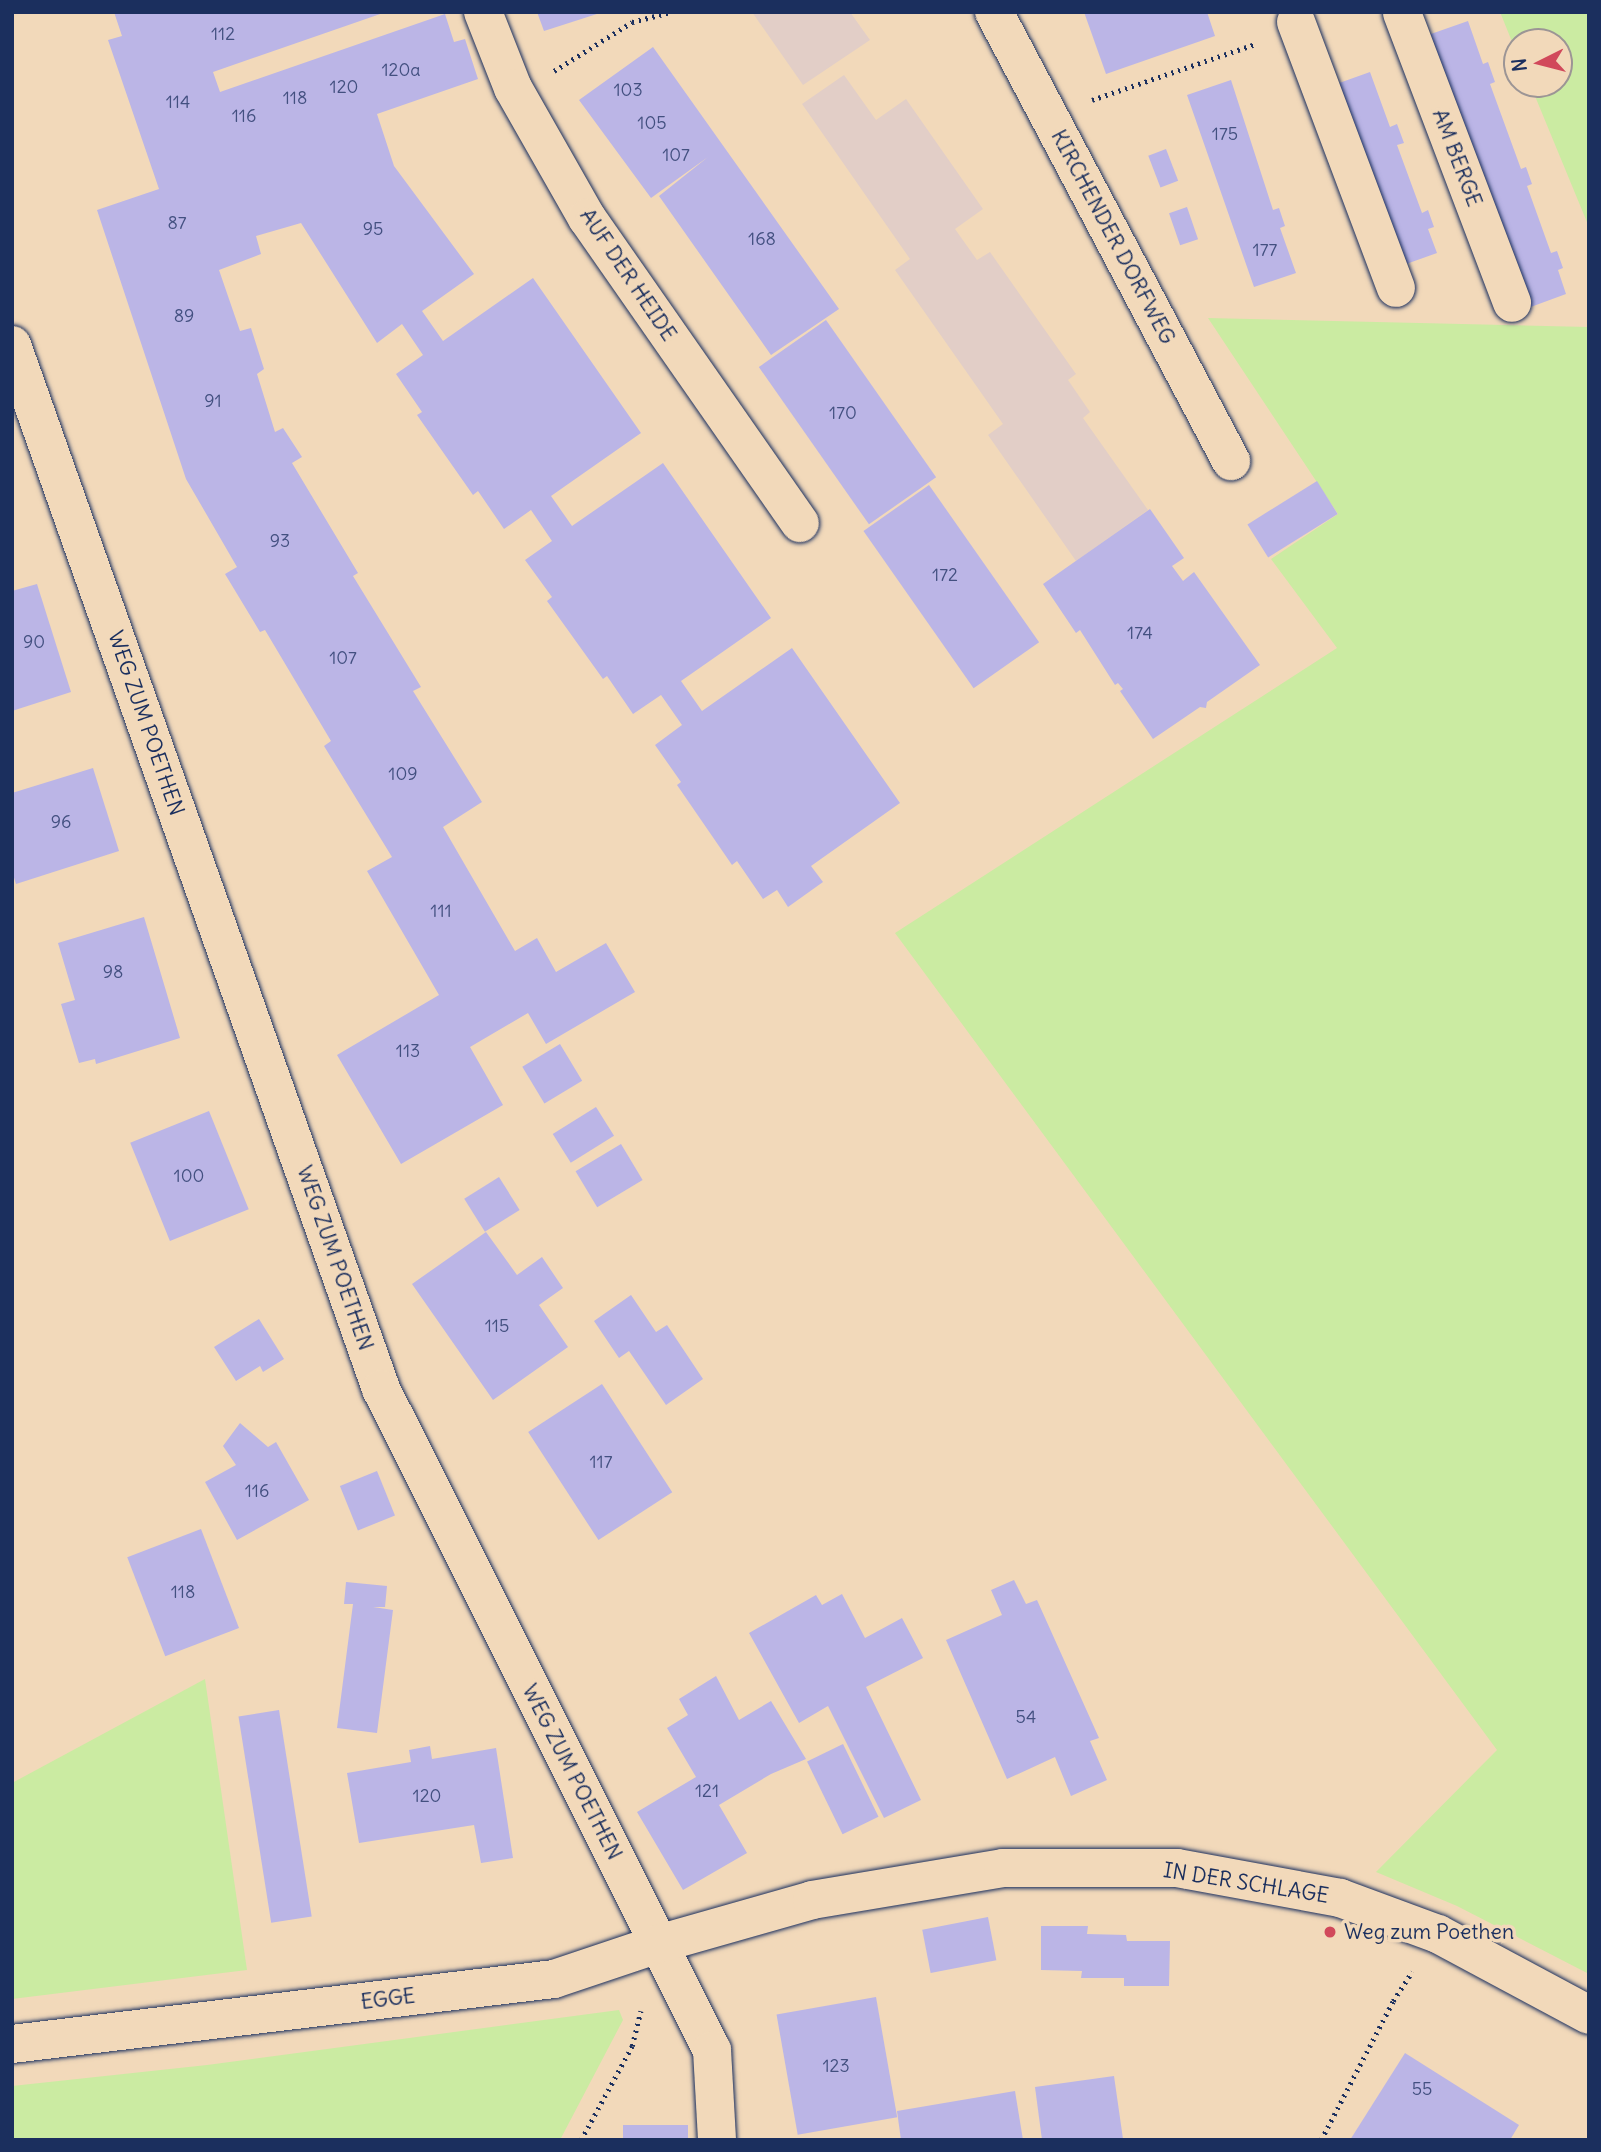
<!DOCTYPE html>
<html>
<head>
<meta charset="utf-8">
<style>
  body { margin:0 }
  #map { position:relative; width:1601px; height:2152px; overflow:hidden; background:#f2d9ba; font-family:Delius,sans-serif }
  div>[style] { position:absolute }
  .built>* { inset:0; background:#e2cec7 }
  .green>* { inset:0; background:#cbeba2 }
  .building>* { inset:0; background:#bbb5e6; transform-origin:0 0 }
  .path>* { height:4.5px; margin-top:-2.25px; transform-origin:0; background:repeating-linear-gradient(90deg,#1b2f5e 0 2px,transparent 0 7px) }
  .roads { filter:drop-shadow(0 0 2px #1b2f5e) drop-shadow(0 0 2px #1b2f5e) }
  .minor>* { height:38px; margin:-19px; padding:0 19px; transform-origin:19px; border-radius:19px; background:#f2d9ba }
  .dots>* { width:19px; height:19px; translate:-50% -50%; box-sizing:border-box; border:4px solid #f2d9ba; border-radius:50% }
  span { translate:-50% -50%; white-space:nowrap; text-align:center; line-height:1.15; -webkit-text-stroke:7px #f2d9ba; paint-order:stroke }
  .number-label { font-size:18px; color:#435080 }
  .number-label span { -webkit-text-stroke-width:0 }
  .street-label { font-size:21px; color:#1b2f5e }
  .poi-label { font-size:21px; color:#1b2f5e }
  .left { translate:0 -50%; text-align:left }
  .frame { position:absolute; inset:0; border:14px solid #1b2f5e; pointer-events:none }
  .north { position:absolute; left:1503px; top:28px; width:70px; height:70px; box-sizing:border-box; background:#f2d9ba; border:2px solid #9c9595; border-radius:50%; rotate:264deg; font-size:19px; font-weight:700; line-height:28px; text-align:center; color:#1b2f5e }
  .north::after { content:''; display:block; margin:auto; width:24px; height:32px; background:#d1495b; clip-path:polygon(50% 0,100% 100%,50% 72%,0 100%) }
</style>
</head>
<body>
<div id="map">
  <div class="built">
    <i style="clip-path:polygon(752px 12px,850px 12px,870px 40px,803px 85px)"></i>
    <i style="clip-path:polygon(844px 75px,876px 120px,906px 99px,983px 209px,955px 229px,977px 260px,990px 252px,1076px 374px,1068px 380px,1090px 412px,1083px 418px,1148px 510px,1076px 561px,988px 435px,1003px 424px,895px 270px,910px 259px,802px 104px)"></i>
  </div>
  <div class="green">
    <i style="clip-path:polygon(1500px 12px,1587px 12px,1589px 15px,1589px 227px,1530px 84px,1559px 84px,1559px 42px,1517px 42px,1517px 54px)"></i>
    <i style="clip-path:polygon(1208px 318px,1589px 327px,1589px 1974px,1457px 1906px,1376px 1872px,1497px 1750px,895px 933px,1337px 648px,1271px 559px,1338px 514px)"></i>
    <i style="clip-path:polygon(205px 1679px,247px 1970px,12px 1999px,12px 1783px)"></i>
    <i style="clip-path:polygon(619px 2010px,623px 2020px,560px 2140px,12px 2140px,12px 2086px,207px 2065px)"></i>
  </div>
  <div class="building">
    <i style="clip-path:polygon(114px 12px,386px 12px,213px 72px,220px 92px,445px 14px,454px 42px,465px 39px,478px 79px,377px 114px,394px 166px,474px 274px,422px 311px,443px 341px,533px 278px,641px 433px,551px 496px,572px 526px,663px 463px,771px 618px,681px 681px,702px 711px,792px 648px,900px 803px,811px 866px,823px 882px,788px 907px,777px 890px,763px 899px,737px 861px,732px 865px,677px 785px,681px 782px,655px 745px,682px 725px,661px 695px,633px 714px,607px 676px,603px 679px,547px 601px,552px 597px,525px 560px,552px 541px,531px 510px,504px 529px,478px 491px,473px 495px,417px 415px,422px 412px,396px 374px,423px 355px,402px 324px,377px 343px,301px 223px,256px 236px,261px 254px,219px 270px,240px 331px,251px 328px,264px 369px,257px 374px,275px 432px,283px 428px,302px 457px,292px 463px,358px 573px,353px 576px,421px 687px,413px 691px,482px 802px,443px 827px,515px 951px,537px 938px,556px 972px,606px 943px,635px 992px,546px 1044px,528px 1013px,470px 1047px,503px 1105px,401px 1164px,337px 1055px,439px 995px,367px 871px,392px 857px,324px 746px,331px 741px,265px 630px,260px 632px,225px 574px,237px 567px,186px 479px,97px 210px,159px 189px,108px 40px,122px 36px)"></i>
    <i style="clip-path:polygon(537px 12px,600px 12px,600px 13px,544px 31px)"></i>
    <i style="clip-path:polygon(1084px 12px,1207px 12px,1215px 36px,1106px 74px)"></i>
    <i style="clip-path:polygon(1468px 21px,1483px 64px,1488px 62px,1495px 82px,1490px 84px,1521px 169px,1526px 167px,1532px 184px,1527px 186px,1551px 253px,1557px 251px,1563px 268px,1558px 270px,1566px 294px,1528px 308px,1428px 35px)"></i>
    <i style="clip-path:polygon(653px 47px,839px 309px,771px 355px,659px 196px,708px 157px,651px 198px,579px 100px)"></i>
    <i style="clip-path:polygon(1370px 72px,1390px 127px,1397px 124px,1404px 143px,1397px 145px,1422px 213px,1428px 210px,1434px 227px,1428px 229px,1437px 253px,1395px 268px,1328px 87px)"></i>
    <i style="clip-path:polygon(1231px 80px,1273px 210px,1279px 208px,1285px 226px,1280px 228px,1296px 273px,1254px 287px,1187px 95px)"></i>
    <i style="left:1166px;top:149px;width:34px;height:19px;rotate:69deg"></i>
    <i style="left:1187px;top:207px;width:34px;height:19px;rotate:71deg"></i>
    <i style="left:826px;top:320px;width:192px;height:82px;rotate:55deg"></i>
    <i style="left:1317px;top:481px;width:39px;height:82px;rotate:58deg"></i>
    <i style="left:929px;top:485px;width:192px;height:80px;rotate:55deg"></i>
    <i style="clip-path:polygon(1150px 509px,1184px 558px,1172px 566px,1183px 581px,1194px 572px,1260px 665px,1207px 702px,1206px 708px,1200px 707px,1153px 739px,1120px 691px,1123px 689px,1118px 683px,1115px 685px,1080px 630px,1076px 633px,1043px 584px)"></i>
    <i style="clip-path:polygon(37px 584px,71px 692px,12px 711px,12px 591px)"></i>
    <i style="clip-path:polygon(93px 768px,119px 851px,16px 884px,12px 871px,12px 793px)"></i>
    <i style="clip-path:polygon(144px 917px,180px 1038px,96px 1064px,95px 1059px,79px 1063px,61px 1004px,75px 1000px,58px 943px)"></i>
    <i style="left:560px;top:1044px;width:43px;height:44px;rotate:59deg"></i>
    <i style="left:596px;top:1107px;width:34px;height:51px;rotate:58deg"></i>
    <i style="left:209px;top:1111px;width:106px;height:85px;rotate:68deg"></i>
    <i style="left:621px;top:1144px;width:42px;height:53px;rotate:59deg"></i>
    <i style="left:499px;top:1177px;width:39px;height:41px;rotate:58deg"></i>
    <i style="clip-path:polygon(486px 1232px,517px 1275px,542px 1257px,563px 1288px,539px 1305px,568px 1347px,493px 1400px,412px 1284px)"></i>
    <i style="clip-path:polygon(631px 1295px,656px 1332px,667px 1325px,703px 1379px,666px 1405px,629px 1351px,619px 1358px,594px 1321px)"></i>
    <i style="clip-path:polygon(259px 1319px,284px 1359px,263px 1372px,260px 1366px,236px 1381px,214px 1347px)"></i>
    <i style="left:602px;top:1384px;width:129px;height:88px;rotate:57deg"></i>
    <i style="clip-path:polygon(240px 1423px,268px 1447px,276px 1442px,309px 1500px,237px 1540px,205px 1482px,236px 1465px,223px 1446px)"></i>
    <i style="left:377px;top:1471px;width:48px;height:40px;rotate:68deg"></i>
    <i style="left:201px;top:1529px;width:106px;height:79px;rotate:69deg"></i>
    <i style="clip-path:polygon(1014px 1580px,1026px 1604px,1037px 1600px,1099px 1738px,1090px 1741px,1107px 1780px,1071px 1796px,1055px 1757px,1007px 1779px,946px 1640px,1002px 1615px,991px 1590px)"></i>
    <i style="clip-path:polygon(346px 1582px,387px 1586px,385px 1607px,373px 1607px,393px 1610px,377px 1733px,337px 1728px,353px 1604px,344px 1604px)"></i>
    <i style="clip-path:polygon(842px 1594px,865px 1638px,902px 1618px,923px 1658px,866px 1687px,921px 1800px,884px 1818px,828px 1706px,799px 1723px,749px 1633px,816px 1595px,822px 1605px)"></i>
    <i style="clip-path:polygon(716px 1676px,739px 1720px,771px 1701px,806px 1759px,771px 1774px,719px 1805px,747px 1853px,683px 1890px,637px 1812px,696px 1777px,667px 1728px,688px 1715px,679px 1699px)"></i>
    <i style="left:279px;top:1710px;width:209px;height:41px;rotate:81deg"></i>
    <i style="left:843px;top:1744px;width:81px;height:40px;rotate:64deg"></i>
    <i style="clip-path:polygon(430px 1746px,432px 1759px,496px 1748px,513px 1858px,481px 1863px,474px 1825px,359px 1843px,347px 1773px,411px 1762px,409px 1750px)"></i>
    <i style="left:988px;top:1917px;width:44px;height:67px;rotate:79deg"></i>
    <i style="clip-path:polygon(1041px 1926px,1088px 1926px,1087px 1934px,1126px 1935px,1127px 1941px,1170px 1941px,1169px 1986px,1124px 1986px,1124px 1978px,1081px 1978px,1082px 1971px,1041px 1970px)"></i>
    <i style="left:876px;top:1997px;width:122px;height:101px;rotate:80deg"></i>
    <i style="clip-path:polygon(1405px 2053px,1519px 2125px,1510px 2140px,1350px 2140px)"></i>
    <i style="clip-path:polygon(1114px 2076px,1123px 2139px,1042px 2140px,1035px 2087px)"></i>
    <i style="clip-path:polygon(1015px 2091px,1023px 2140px,901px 2140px,897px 2111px)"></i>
    <i style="left:688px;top:2125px;width:15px;height:65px;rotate:90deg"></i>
  </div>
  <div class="path">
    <i style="left:554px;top:71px;width:92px;rotate:-32.1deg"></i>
    <i style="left:632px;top:22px;width:40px;rotate:-14.4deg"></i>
    <i style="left:1092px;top:100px;width:173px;rotate:-18.9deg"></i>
    <i style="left:581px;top:2140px;width:107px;rotate:-61.5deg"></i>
    <i style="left:632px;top:2046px;width:36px;rotate:-76deg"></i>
    <i style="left:1321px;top:2140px;width:157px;rotate:-62.6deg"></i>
    <i style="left:1393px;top:2001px;width:35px;rotate:-57deg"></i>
  </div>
  <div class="roads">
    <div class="minor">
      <i style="left:483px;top:12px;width:82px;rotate:68.5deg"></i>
      <i style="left:513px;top:88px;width:150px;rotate:60.4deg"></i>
      <i style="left:587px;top:218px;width:372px;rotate:55.1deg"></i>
      <i style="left:994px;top:12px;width:508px;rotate:62.17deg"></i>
      <i style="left:1402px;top:13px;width:310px;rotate:69.2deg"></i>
      <i style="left:1296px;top:22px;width:284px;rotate:69.4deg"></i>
      <i style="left:12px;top:345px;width:1107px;rotate:70.53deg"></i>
      <i style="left:381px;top:1389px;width:739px;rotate:63.4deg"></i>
      <i style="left:712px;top:2050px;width:90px;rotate:86.8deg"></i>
      <i style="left:12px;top:2044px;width:546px;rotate:-6.84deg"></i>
      <i style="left:554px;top:1979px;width:110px;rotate:-18.6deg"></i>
      <i style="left:658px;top:1944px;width:160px;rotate:-15.9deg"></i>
      <i style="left:812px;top:1900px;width:194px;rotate:-9.5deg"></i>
      <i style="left:1003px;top:1868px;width:174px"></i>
      <i style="left:1177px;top:1868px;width:166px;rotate:10.4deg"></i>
      <i style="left:1340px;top:1898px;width:104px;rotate:20.2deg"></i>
      <i style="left:1438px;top:1934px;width:171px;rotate:28.2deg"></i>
    </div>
  </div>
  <div class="dots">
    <i style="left:1330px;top:1932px;background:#d1495b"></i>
  </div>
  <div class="number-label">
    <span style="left:223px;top:34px">112</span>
    <span style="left:401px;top:70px">120a</span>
    <span style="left:344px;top:87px">120</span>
    <span style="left:628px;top:90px">103</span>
    <span style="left:295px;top:98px">118</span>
    <span style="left:178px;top:102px">114</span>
    <span style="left:244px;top:116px">116</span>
    <span style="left:652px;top:123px">105</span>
    <span style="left:1225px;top:134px">175</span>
    <span style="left:676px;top:155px">107</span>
    <span style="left:177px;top:223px">87</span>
    <span style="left:373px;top:229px">95</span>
    <span style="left:762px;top:239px">168</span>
    <span style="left:1265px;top:250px">177</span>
    <span style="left:184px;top:316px">89</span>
    <span style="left:213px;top:401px">91</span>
    <span style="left:843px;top:413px">170</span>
    <span style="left:280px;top:541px">93</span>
    <span style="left:945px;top:575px">172</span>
    <span style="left:1140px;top:633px">174</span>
    <span style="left:34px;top:642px">90</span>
    <span style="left:343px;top:658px">107</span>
    <span style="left:403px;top:774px">109</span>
    <span style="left:61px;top:822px">96</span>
    <span style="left:441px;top:911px">111</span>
    <span style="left:113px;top:972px">98</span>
    <span style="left:408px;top:1051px">113</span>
    <span style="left:189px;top:1176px">100</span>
    <span style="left:497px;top:1326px">115</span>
    <span style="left:601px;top:1462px">117</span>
    <span style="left:257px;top:1491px">116</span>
    <span style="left:183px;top:1592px">118</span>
    <span style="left:1026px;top:1717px">54</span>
    <span style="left:707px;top:1791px">121</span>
    <span style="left:427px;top:1796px">120</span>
    <span style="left:836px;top:2066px">123</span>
    <span style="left:1422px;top:2089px">55</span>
  </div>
  <div class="street-label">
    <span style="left:1457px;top:158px;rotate:69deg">AM BERGE</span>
    <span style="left:1113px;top:237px;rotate:62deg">KIRCHENDER DORFWEG</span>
    <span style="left:628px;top:275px;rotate:56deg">AUF DER HEIDE</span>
    <span style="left:146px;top:723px;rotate:71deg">WEG ZUM POETHEN</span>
    <span style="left:335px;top:1258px;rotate:71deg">WEG ZUM POETHEN</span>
    <span style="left:572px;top:1772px;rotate:63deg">WEG ZUM POETHEN</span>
    <span style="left:1246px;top:1883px;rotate:9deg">IN DER SCHLAGE</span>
    <span style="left:388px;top:1999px;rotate:-7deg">EGGE</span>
  </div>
  <div class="poi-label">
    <span class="left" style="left:1344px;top:1932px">Weg zum Poethen</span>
  </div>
  <div class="frame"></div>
  <div class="north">N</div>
</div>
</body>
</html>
